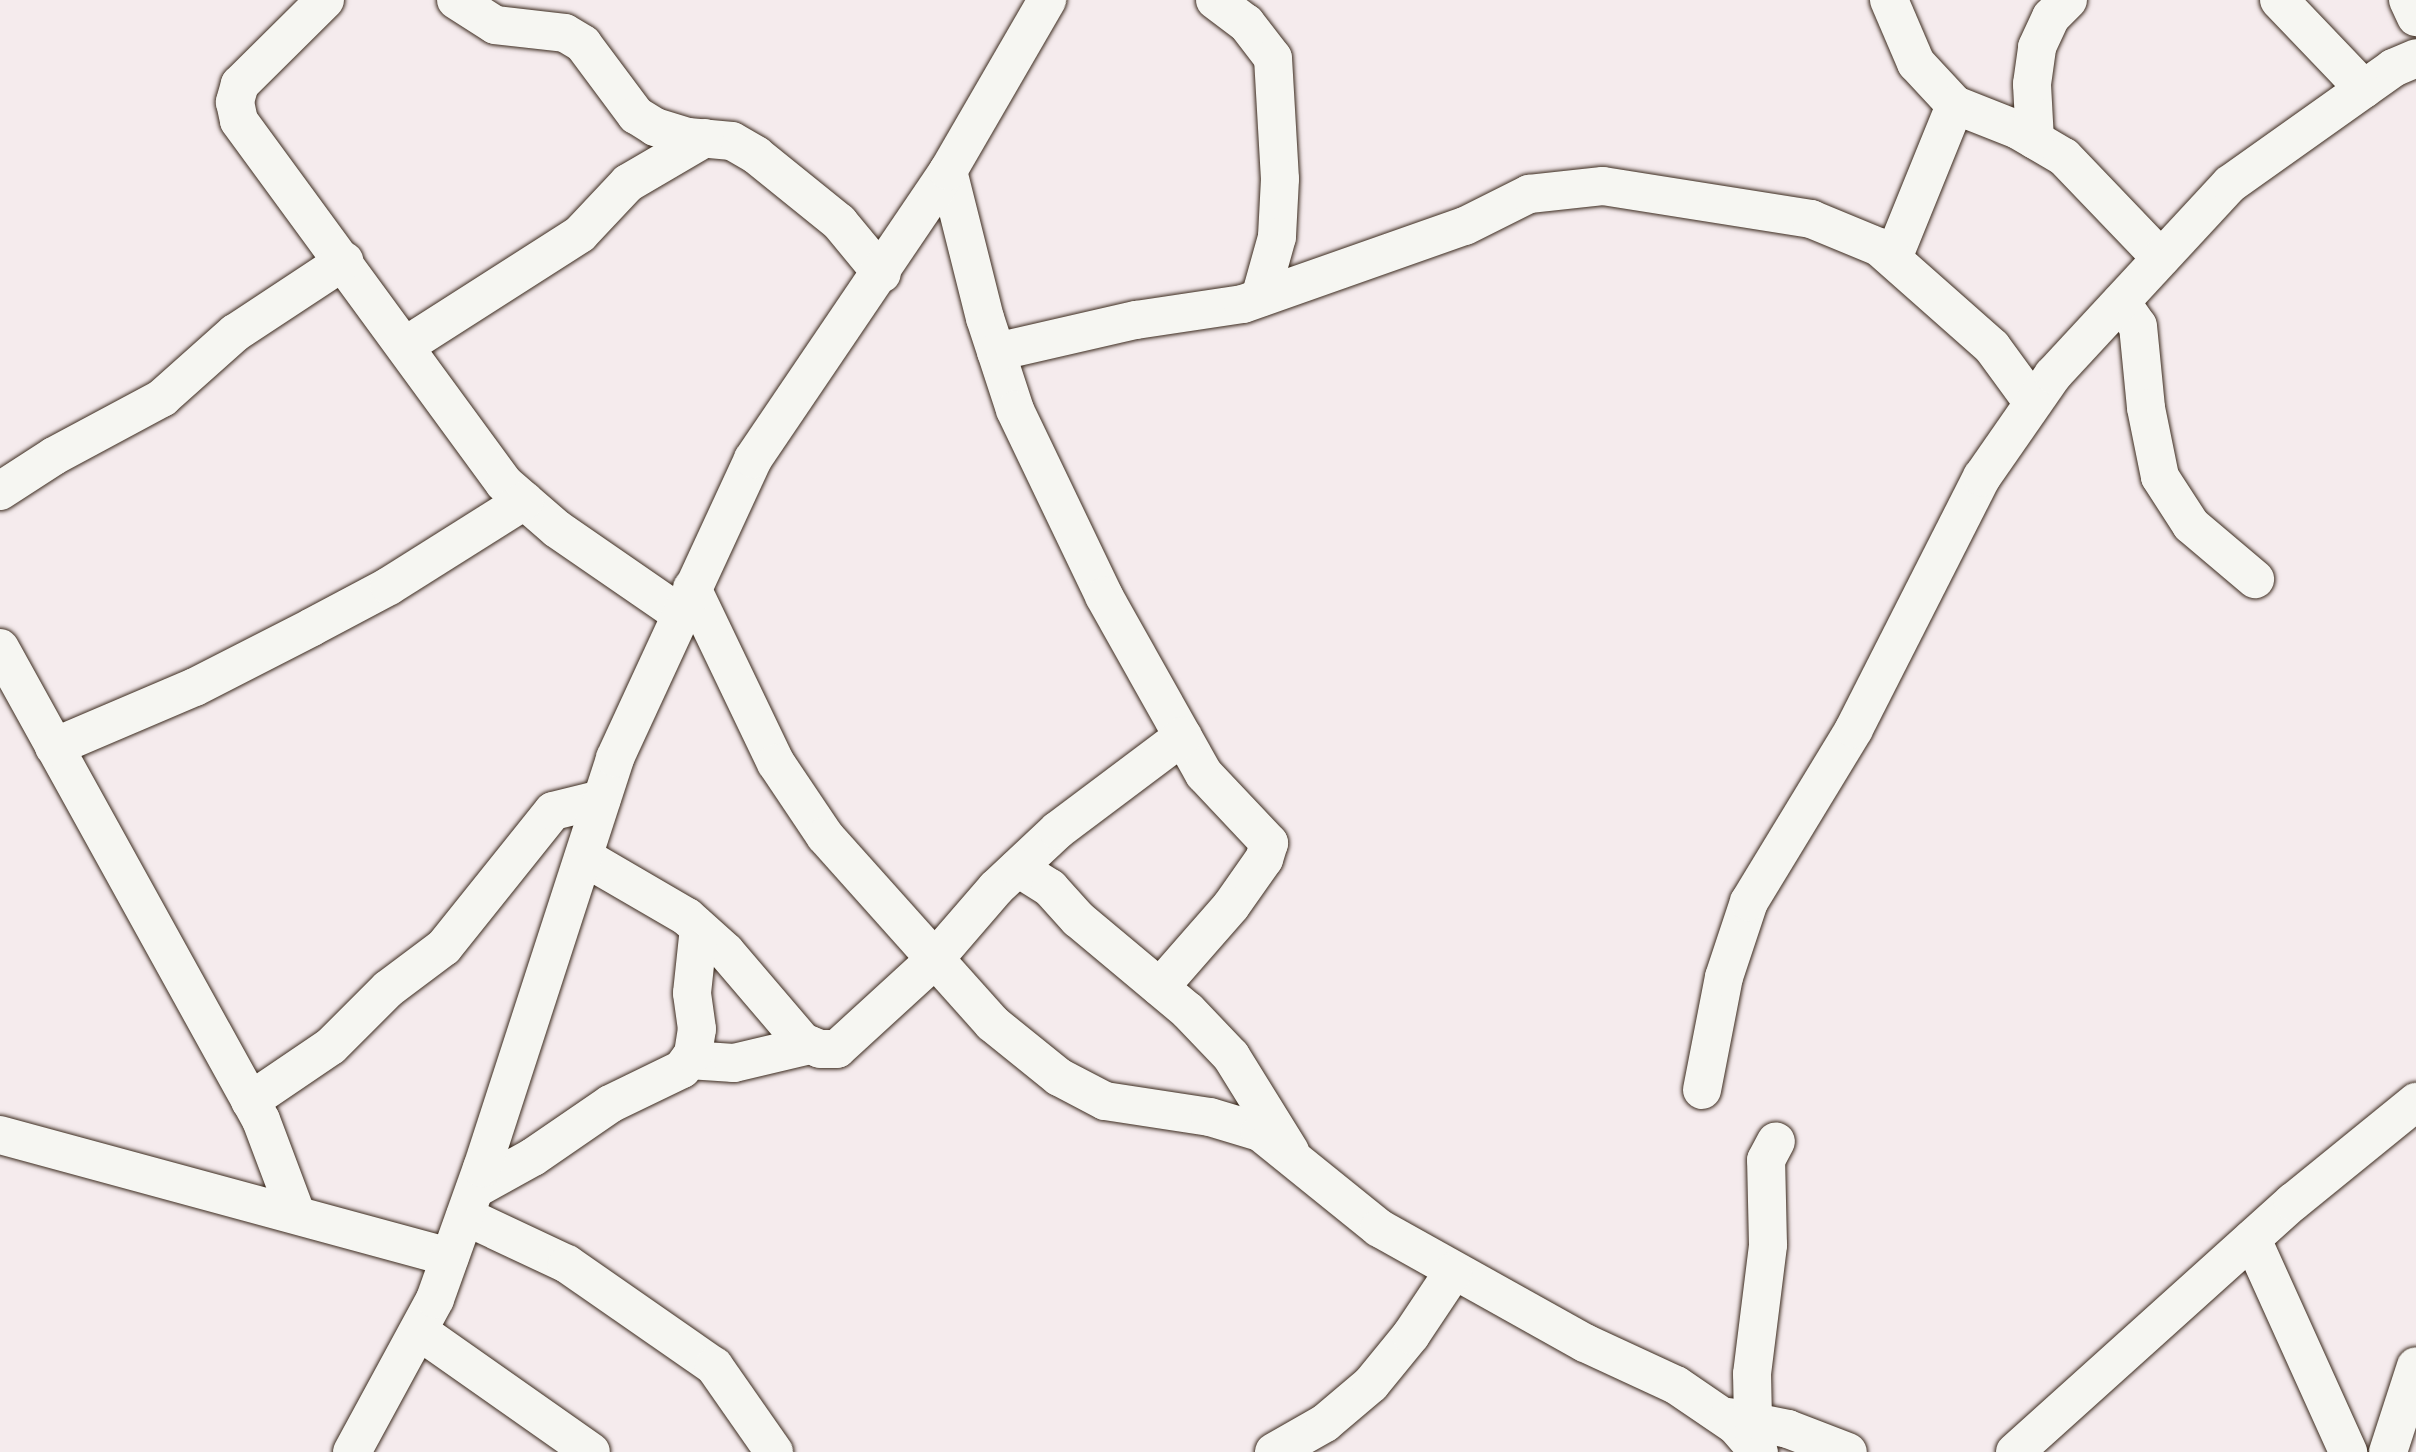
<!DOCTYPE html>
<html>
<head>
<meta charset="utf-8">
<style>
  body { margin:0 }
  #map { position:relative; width:2416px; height:1452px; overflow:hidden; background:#f5ebed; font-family:"Shantell Sans",sans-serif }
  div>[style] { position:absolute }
  .roads { filter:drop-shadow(0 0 2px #3b2a1e) drop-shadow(0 0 2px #3b2a1e) }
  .minor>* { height:38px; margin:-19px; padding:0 19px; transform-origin:19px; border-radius:19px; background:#f6f6f2 }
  span { translate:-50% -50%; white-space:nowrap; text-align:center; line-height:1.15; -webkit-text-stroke:5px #f6f6f2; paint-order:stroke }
</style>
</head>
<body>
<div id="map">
  <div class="roads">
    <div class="minor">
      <i style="left:325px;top:0;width:120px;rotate:135.3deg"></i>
      <i style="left:240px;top:84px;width:19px;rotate:106deg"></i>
      <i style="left:235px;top:102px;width:19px;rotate:78deg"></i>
      <i style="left:239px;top:121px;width:449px;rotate:53.8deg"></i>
      <i style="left:504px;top:483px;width:70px;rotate:41deg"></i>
      <i style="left:557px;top:529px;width:150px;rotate:34.6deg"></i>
      <i style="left:456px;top:0;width:46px;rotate:32.7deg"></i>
      <i style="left:495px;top:25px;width:70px;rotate:6.5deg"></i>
      <i style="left:565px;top:33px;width:21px;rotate:31deg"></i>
      <i style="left:583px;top:44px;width:89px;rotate:53.3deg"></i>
      <i style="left:636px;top:115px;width:22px;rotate:32deg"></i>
      <i style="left:655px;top:127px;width:34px;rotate:17deg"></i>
      <i style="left:688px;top:137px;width:44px;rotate:5.2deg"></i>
      <i style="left:732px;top:141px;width:28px;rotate:30deg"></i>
      <i style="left:756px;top:155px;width:107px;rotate:38.9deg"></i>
      <i style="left:839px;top:222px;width:67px;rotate:50.4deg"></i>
      <i style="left:1215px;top:0;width:39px;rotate:37deg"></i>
      <i style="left:1246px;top:23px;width:44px;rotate:52.4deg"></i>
      <i style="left:1273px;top:58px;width:121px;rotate:86.7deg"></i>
      <i style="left:1280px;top:179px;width:58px;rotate:93deg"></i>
      <i style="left:1277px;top:237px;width:63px;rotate:105.6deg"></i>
      <i style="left:1889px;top:0;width:69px;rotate:66.8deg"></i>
      <i style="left:1916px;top:63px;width:57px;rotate:47.1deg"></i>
      <i style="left:1955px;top:105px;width:68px;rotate:21.6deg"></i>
      <i style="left:2018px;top:130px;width:53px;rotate:30.4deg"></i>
      <i style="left:2064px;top:157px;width:140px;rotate:46.2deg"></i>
      <i style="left:2279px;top:0;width:123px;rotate:46.3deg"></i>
      <i style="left:2408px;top:0;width:19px;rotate:65deg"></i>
      <i style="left:2035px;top:140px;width:56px;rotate:-93.1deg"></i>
      <i style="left:2032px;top:84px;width:37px;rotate:-82deg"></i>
      <i style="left:2037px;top:47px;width:33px;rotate:-65deg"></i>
      <i style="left:2051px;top:17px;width:24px;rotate:-45deg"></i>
      <i style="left:948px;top:171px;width:152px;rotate:75.9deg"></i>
      <i style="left:985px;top:318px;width:97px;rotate:71.9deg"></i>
      <i style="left:1015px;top:410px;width:206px;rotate:64.4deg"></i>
      <i style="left:1104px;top:596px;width:204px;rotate:60.7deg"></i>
      <i style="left:1204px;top:774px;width:95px;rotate:46.7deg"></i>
      <i style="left:1269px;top:843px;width:17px;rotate:107deg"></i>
      <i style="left:1264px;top:859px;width:57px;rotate:125.1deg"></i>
      <i style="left:1231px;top:906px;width:108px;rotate:131.2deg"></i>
      <i style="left:1893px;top:258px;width:165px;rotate:-67.9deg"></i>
      <i style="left:2121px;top:302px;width:29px;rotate:55deg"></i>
      <i style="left:2138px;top:326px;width:82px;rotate:84.4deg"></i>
      <i style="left:2146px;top:408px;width:70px;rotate:78.5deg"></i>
      <i style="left:2160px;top:477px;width:57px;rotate:57.1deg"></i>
      <i style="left:2191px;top:525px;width:84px;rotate:40.2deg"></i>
      <i style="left:405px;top:346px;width:208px;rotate:-32.6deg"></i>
      <i style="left:580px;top:234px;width:70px;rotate:-46.7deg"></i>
      <i style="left:628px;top:183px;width:89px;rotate:-30.3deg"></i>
      <i style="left:996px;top:352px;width:144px;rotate:-12.9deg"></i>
      <i style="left:1136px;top:320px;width:108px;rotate:-8.5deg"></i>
      <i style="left:1243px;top:304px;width:235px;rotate:-19.4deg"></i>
      <i style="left:1465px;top:226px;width:72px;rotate:-26.6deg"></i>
      <i style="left:1529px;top:194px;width:74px;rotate:-6.2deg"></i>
      <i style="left:1603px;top:186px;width:211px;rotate:9deg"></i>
      <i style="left:1811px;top:219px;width:74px;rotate:22.4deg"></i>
      <i style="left:1879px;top:247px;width:151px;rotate:41.5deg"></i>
      <i style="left:1992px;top:347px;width:69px;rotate:53.8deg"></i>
      <i style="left:0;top:491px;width:64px;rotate:-32.9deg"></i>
      <i style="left:54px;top:456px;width:123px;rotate:-28.2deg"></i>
      <i style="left:162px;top:398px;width:98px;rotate:-41.7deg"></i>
      <i style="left:235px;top:333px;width:131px;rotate:-33.4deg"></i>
      <i style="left:692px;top:588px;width:194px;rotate:64.4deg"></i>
      <i style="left:776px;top:763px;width:88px;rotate:56.1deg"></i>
      <i style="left:825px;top:836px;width:251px;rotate:48.2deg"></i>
      <i style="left:992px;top:1023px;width:86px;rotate:38.9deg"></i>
      <i style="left:1059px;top:1077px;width:52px;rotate:27.6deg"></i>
      <i style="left:1105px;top:1101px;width:106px;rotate:8.7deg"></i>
      <i style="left:1210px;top:1117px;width:52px;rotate:16.7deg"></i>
      <i style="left:1260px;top:1132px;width:153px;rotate:38.9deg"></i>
      <i style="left:1379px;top:1228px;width:236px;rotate:29.2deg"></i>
      <i style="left:1585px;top:1343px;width:100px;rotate:24.8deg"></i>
      <i style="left:1676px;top:1385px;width:73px;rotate:34.3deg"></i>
      <i style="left:1736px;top:1426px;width:35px;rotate:49deg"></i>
      <i style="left:0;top:648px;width:539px;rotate:61.06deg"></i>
      <i style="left:261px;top:1120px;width:99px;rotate:69.4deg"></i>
      <i style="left:54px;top:747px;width:153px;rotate:-23.1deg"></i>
      <i style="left:195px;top:687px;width:131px;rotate:-27.1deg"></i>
      <i style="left:312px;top:627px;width:87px;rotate:-28deg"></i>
      <i style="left:389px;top:586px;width:160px;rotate:-32.2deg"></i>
      <i style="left:584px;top:857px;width:119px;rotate:30.2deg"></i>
      <i style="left:687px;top:917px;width:52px;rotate:41.9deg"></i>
      <i style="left:726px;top:952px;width:118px;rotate:49.5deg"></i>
      <i style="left:803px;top:1042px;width:18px;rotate:22deg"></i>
      <i style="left:820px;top:1049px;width:17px"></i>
      <i style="left:837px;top:1049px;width:130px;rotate:-42.5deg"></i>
      <i style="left:933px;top:961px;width:96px;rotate:-49.2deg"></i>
      <i style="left:996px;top:888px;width:85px;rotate:-43.1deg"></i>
      <i style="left:1058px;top:830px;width:156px;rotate:-36.9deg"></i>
      <i style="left:1018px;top:868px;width:38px;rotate:32deg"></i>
      <i style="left:1050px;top:888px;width:42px;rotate:47.9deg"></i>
      <i style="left:1078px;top:919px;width:143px;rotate:39.9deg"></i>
      <i style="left:1188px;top:1011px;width:62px;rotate:46.3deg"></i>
      <i style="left:1231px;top:1056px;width:112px;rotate:58.2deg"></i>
      <i style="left:689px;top:1060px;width:45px;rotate:3.8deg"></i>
      <i style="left:734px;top:1063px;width:78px;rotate:-13.3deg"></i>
      <i style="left:1702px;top:1090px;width:115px;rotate:-79deg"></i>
      <i style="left:1724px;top:977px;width:79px;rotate:-71.6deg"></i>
      <i style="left:1749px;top:902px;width:202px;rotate:-58.7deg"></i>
      <i style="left:1854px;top:729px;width:283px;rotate:-63.1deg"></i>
      <i style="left:1982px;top:477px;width:124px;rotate:-55.2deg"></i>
      <i style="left:2053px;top:375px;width:260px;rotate:-47.2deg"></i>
      <i style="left:2230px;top:184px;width:200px;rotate:-35.4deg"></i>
      <i style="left:2393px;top:68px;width:25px;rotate:-23deg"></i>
      <i style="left:250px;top:1101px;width:98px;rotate:-34.2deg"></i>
      <i style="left:331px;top:1046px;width:81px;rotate:-45deg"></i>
      <i style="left:388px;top:989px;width:70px;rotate:-36.9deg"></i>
      <i style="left:444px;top:947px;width:174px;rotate:-51.3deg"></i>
      <i style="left:553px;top:811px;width:50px;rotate:-13.8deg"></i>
      <i style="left:0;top:1135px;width:466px;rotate:15.2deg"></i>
      <i style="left:475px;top:1189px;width:66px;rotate:-28.9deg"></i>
      <i style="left:533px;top:1157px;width:93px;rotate:-34.5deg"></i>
      <i style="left:610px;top:1104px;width:80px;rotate:-25.9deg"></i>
      <i style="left:682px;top:1069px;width:19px;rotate:-54deg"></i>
      <i style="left:693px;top:1054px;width:25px;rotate:-81deg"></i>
      <i style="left:697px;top:1029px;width:36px;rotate:-98deg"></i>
      <i style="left:692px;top:993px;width:65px;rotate:-83.9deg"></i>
      <i style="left:465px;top:1216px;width:113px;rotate:25.2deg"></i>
      <i style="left:567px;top:1264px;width:179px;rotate:34.8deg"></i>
      <i style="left:714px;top:1366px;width:105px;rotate:55.1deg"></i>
      <i style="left:2252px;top:1239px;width:234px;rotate:65.7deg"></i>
      <i style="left:419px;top:1331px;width:210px;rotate:35.1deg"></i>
      <i style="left:1729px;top:1417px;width:60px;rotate:11.5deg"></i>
      <i style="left:1788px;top:1429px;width:64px;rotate:21deg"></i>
      <i style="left:1753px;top:1420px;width:46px;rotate:-91.2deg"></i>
      <i style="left:1752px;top:1374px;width:130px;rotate:-82.9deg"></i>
      <i style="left:1768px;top:1245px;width:85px;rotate:-91.3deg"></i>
      <i style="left:1766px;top:1160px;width:21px;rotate:-62deg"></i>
      <i style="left:352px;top:1452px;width:174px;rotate:-61.5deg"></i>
      <i style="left:435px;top:1299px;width:139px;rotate:-70.3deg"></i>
      <i style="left:482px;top:1168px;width:431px;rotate:-72deg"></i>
      <i style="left:615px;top:758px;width:329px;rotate:-65.2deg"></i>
      <i style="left:753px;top:459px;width:348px;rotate:-55.9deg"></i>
      <i style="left:948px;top:171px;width:198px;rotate:-59.9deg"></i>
      <i style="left:1274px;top:1452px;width:59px;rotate:-29.6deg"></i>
      <i style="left:1325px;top:1423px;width:60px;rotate:-40.3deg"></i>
      <i style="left:1371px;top:1384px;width:63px;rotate:-50.8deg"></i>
      <i style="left:1411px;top:1335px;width:76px;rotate:-56.3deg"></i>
      <i style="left:2015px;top:1452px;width:374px;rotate:-42deg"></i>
      <i style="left:2293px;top:1202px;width:159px;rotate:-39.1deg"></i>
      <i style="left:2388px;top:1452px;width:90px;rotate:-72deg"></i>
    </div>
  </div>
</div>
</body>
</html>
